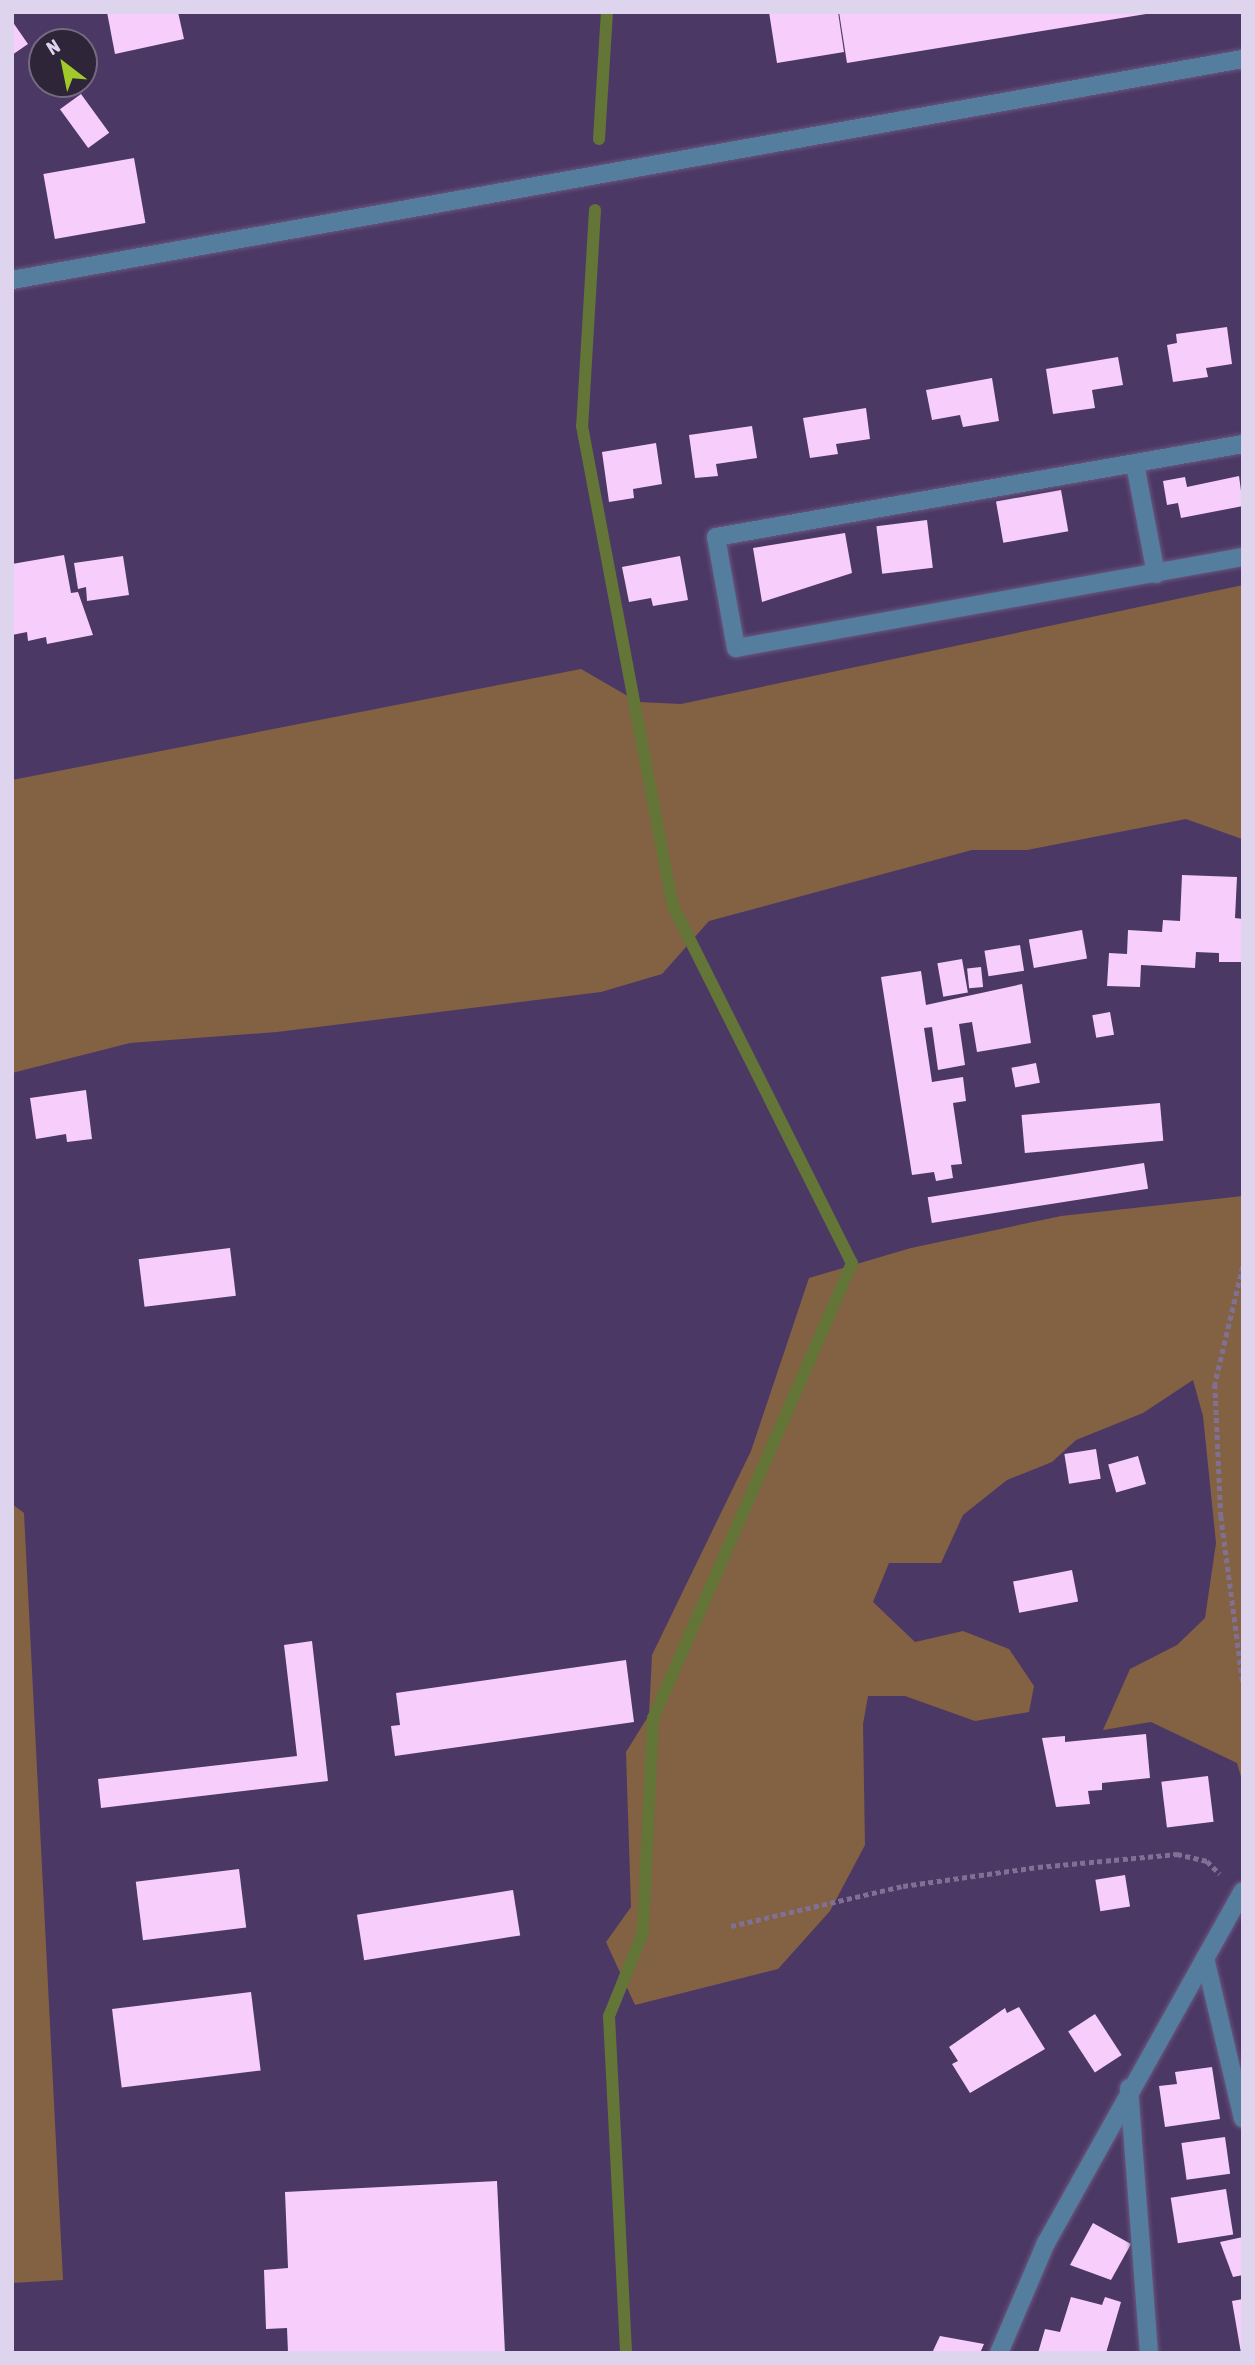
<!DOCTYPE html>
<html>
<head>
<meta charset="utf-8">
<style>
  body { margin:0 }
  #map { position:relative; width:1255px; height:2365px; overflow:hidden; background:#4c3864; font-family:"Asap Condensed",sans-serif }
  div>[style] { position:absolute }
  .green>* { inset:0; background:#836143 }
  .stream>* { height:12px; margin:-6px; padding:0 6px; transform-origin:6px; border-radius:6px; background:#637638 }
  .building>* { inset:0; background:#f7cefb; transform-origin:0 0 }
  .path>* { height:4.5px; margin-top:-2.25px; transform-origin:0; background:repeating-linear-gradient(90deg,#807095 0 5px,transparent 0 8.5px) }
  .roads { filter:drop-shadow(0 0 2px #695780) drop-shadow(0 0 2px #695780) }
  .minor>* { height:18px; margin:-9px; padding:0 9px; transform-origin:9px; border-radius:9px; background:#557d9e }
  span { translate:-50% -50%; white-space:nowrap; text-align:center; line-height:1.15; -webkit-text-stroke:7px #2e2539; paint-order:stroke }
  .frame { position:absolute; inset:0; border:14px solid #ded4ee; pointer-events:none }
  .north { position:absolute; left:28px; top:28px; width:70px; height:70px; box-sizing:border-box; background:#2e2539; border:2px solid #746b81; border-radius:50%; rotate:328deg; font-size:19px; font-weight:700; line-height:28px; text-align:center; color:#ded4ee }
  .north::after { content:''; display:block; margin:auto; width:24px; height:32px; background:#a1c929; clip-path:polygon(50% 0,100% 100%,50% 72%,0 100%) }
</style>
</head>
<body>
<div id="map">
  <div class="green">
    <i style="clip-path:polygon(1243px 585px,1242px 839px,1186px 819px,1027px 850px,972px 850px,709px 921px,662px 974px,601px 992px,277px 1032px,130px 1043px,12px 1073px,12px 780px,581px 669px,638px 702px,681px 704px)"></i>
    <i style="clip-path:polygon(1243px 1196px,1243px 1784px,1237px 1763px,1151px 1722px,1103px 1730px,1130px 1669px,1177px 1645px,1205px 1618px,1216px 1543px,1203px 1416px,1193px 1380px,1143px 1413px,1076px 1440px,1052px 1462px,1007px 1480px,963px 1515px,941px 1563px,889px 1563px,873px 1602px,915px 1642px,963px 1631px,1009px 1649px,1034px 1686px,1029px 1712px,975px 1721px,905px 1696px,868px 1696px,863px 1724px,865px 1845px,830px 1911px,778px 1969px,635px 2005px,606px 1942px,631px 1907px,626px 1752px,649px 1715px,652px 1655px,751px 1451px,809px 1278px,911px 1248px,1061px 1216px)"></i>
    <i style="clip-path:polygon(12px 1504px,24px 1513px,63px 2280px,12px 2283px)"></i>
  </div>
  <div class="stream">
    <i style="left:599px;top:139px;width:127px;rotate:-86.4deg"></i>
    <i style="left:595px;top:210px;width:216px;rotate:93.4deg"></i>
    <i style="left:582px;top:426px;width:489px;rotate:79.3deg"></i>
    <i style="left:673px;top:906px;width:399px;rotate:63.4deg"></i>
    <i style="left:852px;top:1263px;width:497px;rotate:113.6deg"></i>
    <i style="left:653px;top:1718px;width:214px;rotate:92.7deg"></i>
    <i style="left:643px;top:1932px;width:91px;rotate:112deg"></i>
    <i style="left:609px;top:2016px;width:337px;rotate:87.1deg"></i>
  </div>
  <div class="building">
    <i style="clip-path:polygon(107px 12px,178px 12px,184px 39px,115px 54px)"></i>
    <i style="clip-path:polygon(769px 12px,838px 12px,844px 52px,777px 63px)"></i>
    <i style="clip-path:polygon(839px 12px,1146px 12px,1146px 14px,847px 63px)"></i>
    <i style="clip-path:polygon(12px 21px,28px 44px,12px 55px)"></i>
    <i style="left:81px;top:94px;width:48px;height:26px;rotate:54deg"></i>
    <i style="left:134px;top:158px;width:66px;height:92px;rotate:80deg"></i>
    <i style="clip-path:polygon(1227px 327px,1232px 364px,1206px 368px,1208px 377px,1173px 382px,1167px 345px,1177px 343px,1176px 334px)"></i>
    <i style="clip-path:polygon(1118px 357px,1123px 385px,1092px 390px,1095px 408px,1053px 414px,1046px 369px)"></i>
    <i style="clip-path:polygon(992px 378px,999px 421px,963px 427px,960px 415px,932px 420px,926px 390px)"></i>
    <i style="clip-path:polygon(866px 408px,870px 439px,836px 444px,838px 454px,810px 458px,803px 418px)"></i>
    <i style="clip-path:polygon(752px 426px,757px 458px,716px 464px,718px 476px,695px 478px,689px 435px)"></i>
    <i style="clip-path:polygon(656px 443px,662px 484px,633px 489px,634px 498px,609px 502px,602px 452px)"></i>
    <i style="clip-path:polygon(1239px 476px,1243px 506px,1181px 518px,1178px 503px,1167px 505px,1163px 481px,1185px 477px,1187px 487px)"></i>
    <i style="left:1061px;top:490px;width:42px;height:66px;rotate:80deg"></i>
    <i style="left:927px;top:520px;width:48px;height:51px;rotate:83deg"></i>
    <i style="clip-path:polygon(845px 533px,852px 573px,762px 602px,753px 548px)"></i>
    <i style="clip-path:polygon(64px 555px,71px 593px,78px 592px,93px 635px,47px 644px,46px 637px,28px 641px,27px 632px,12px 635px,12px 564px)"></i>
    <i style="clip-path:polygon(123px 556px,129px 595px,87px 601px,86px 587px,78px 589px,74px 563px)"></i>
    <i style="clip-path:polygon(680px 556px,688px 600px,653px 606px,651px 598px,629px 602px,622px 567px)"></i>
    <i style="clip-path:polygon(1182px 875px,1237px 877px,1235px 918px,1243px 919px,1241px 962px,1219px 962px,1219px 953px,1196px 952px,1195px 968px,1141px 965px,1140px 987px,1107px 986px,1109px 953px,1127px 954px,1128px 930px,1162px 932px,1163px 920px,1180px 921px)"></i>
    <i style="left:1082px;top:930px;width:29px;height:54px;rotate:80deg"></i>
    <i style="left:1020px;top:945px;width:26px;height:36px;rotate:81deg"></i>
    <i style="left:962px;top:959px;width:34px;height:25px;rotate:80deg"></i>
    <i style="left:981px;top:967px;width:20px;height:14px;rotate:84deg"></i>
    <i style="clip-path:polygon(921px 971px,926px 1005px,1022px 984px,1031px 1043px,977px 1052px,972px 1022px,959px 1024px,965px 1065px,938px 1070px,932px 1027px,924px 1028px,932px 1082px,963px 1077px,966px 1101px,953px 1103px,962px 1164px,951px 1165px,953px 1178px,936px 1181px,934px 1172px,912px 1175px,881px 977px)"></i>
    <i style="left:1110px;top:1012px;width:23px;height:18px;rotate:80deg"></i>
    <i style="left:1036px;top:1063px;width:20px;height:25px;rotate:79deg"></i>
    <i style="clip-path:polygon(86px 1090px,92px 1139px,67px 1142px,66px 1134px,36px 1139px,30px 1098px)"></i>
    <i style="left:1160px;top:1103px;width:38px;height:139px;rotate:85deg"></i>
    <i style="left:1144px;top:1163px;width:26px;height:219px;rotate:81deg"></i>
    <i style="left:230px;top:1248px;width:48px;height:92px;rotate:83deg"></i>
    <i style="left:1096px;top:1449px;width:30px;height:32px;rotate:81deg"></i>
    <i style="left:1138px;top:1456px;width:29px;height:31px;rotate:74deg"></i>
    <i style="left:1072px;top:1570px;width:32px;height:60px;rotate:79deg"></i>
    <i style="clip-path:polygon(312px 1641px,328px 1781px,101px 1808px,98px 1779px,297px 1756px,284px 1645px)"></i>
    <i style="clip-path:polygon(626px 1660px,634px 1722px,395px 1756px,391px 1726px,400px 1725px,396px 1693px)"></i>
    <i style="clip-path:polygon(1146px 1734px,1150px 1778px,1102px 1783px,1102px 1790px,1088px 1791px,1090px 1804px,1056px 1807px,1042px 1738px,1065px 1736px,1065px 1742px)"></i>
    <i style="left:1208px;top:1776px;width:46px;height:47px;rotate:83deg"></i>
    <i style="left:239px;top:1869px;width:59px;height:104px;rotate:83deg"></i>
    <i style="left:1125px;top:1875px;width:32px;height:30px;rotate:81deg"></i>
    <i style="left:513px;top:1890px;width:46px;height:158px;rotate:81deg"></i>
    <i style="left:251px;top:1992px;width:79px;height:140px;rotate:83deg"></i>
    <i style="clip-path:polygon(1019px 2007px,1045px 2049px,970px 2093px,952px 2064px,958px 2061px,949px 2047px,1005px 2008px,1007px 2013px)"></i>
    <i style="left:1095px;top:2014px;width:49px;height:32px;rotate:57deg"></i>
    <i style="clip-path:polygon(1212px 2067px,1220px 2119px,1165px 2127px,1159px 2086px,1177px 2084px,1175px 2072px)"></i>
    <i style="left:1225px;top:2137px;width:37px;height:44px;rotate:82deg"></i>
    <i style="clip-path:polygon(497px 2181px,505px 2353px,288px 2353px,287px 2328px,266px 2329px,264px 2270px,288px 2268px,285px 2192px)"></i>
    <i style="left:1226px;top:2189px;width:46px;height:56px;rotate:81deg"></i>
    <i style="clip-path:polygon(1093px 2223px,1131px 2244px,1111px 2280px,1070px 2265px)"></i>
    <i style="clip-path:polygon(1243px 2237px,1243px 2275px,1233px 2277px,1220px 2242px)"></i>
    <i style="clip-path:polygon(1071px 2297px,1102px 2305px,1105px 2297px,1121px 2302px,1106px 2353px,1038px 2353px,1045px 2329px,1060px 2332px)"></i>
    <i style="clip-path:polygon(1243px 2299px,1243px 2353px,1241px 2353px,1232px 2301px)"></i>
    <i style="clip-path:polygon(940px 2336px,984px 2344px,980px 2353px,932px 2353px)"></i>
  </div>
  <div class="path">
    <i style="left:1243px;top:1266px;width:121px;rotate:103.3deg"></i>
    <i style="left:1215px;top:1384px;width:132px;rotate:87.4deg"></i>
    <i style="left:1221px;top:1516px;width:167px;rotate:82.5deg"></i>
    <i style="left:731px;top:1926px;width:177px;rotate:-13.1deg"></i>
    <i style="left:903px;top:1886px;width:136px;rotate:-8deg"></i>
    <i style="left:1038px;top:1867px;width:140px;rotate:-5.3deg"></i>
    <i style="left:1177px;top:1854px;width:31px;rotate:13deg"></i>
    <i style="left:1207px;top:1861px;width:18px;rotate:45deg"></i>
  </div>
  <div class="roads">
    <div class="minor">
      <i style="left:12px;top:280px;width:1251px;rotate:-10.18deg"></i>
      <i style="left:1243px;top:444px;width:535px;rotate:169.99deg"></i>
      <i style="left:716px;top:537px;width:113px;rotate:79.8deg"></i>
      <i style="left:736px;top:648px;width:515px;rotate:-10.18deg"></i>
      <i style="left:1135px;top:464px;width:112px;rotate:79.2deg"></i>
      <i style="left:1205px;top:1958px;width:165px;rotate:76.7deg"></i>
      <i style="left:1129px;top:2088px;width:266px;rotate:85.7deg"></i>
      <i style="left:999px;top:2353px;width:120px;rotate:-66.9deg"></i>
      <i style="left:1046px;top:2243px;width:403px;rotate:-60.8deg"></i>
    </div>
  </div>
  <div class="frame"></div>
  <div class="north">N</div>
</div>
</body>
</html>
